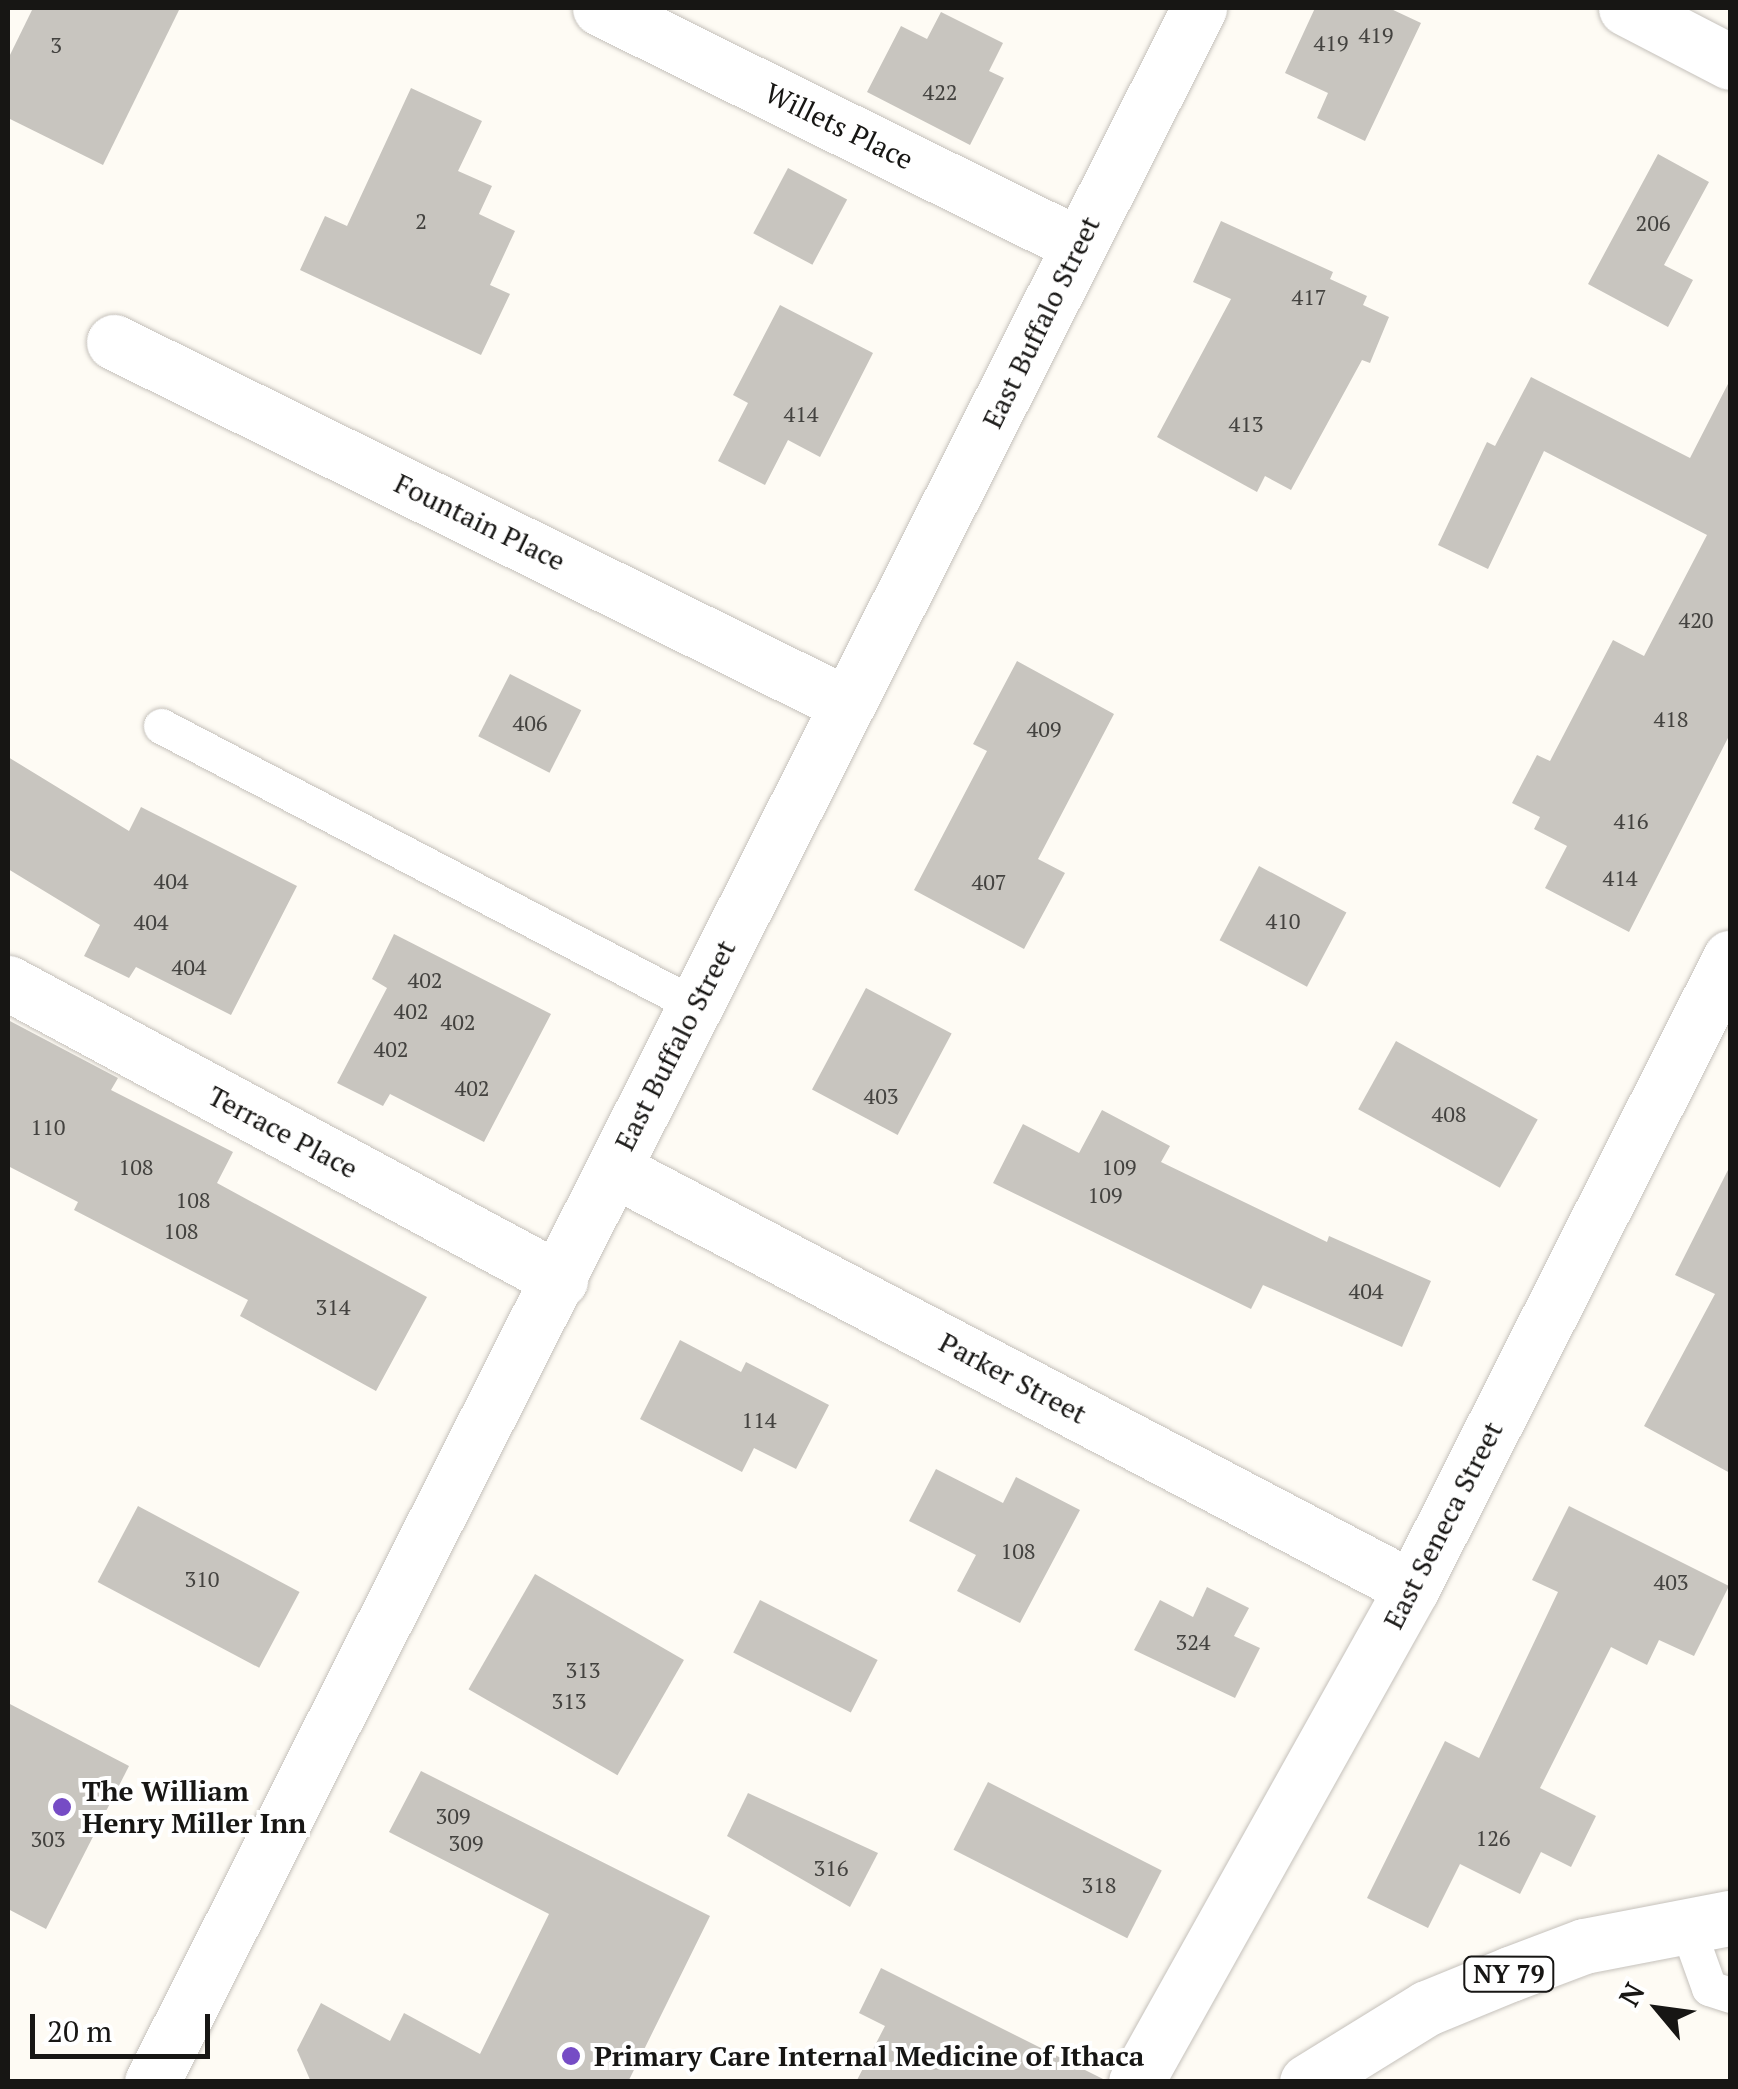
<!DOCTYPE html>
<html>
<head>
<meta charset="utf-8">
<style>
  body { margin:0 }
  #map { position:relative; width:1738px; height:2089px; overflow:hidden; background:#fefbf4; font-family:"PT Serif",serif }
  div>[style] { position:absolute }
  .building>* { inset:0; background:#c8c5bf; transform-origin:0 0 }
  .roads { filter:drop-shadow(0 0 2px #c5c1bb) drop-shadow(0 0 2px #c5c1bb) }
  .lane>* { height:35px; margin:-17.5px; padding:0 17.5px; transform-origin:17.5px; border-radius:17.5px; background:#fff }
  .street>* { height:55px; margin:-27.5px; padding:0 27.5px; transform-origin:27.5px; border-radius:27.5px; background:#fff }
  .secondary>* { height:55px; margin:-27.5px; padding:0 27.5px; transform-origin:27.5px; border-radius:27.5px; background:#fff }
  .highway>* { height:55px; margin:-27.5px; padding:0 27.5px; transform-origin:27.5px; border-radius:27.5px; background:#fff }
  .dots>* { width:28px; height:28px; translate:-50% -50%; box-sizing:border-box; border:5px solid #fff; border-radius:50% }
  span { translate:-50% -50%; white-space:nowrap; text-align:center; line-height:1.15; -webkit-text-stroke:8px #fff; paint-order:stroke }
  .number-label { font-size:22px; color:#43423f }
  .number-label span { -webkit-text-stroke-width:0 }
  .shield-label span { padding:2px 8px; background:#fff; border:2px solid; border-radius:8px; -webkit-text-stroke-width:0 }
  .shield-label { font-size:25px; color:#171614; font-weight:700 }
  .street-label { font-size:28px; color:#171614 }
  .poi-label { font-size:28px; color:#171614; font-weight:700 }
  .left { translate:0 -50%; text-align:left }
  .frame { position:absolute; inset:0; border:10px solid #171614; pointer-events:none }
  .north { position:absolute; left:1608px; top:1959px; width:100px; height:100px; -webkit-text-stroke:8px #fff; paint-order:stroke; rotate:299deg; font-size:28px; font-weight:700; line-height:40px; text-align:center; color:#171614 }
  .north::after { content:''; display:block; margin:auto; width:35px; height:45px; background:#171614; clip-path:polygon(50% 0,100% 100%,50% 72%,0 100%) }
  .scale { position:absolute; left:30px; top:2014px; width:180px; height:45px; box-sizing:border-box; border:5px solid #171614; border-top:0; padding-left:12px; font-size:30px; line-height:35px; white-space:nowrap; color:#171614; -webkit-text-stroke:8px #fff; paint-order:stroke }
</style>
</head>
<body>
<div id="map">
  <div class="building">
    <i style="clip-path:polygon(33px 8px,180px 8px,103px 165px,8px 118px,8px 59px)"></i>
    <i style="clip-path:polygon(1315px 8px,1389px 8px,1421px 23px,1365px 141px,1317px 118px,1328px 93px,1285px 73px)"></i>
    <i style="clip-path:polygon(941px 12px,1003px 43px,989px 71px,1004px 78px,970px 145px,867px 92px,901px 26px,927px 39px)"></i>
    <i style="clip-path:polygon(411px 88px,482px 121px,458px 171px,492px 186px,479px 214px,515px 231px,490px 285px,510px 294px,481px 355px,300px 270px,325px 216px,347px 226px)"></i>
    <i style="clip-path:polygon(1658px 154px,1709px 182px,1664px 265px,1693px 280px,1668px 327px,1588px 284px)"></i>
    <i style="left:788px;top:168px;width:67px;height:74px;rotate:28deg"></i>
    <i style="clip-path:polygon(1221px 221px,1333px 272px,1330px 279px,1367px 296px,1363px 305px,1389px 317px,1370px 363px,1362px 360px,1291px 490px,1265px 476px,1257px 492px,1157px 437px,1231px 299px,1193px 282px)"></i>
    <i style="clip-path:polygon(780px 305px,873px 353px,820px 457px,788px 440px,765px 485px,718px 461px,748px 403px,733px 395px)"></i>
    <i style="clip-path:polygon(1531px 377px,1690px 458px,1730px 380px,1730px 734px,1629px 932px,1545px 888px,1567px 846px,1534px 829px,1540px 817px,1512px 803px,1537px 755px,1550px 761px,1613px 640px,1644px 656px,1707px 535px,1544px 451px,1488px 569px,1438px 545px,1487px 442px,1495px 446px)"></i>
    <i style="clip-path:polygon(1017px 661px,1114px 714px,1038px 859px,1065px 873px,1024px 949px,914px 890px,987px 751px,973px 744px)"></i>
    <i style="left:510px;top:674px;width:80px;height:70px;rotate:27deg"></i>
    <i style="clip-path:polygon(8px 757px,129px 831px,141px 807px,297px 886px,231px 1015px,136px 967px,129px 978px,84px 956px,100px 925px,8px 869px)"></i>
    <i style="left:1259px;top:866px;width:99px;height:84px;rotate:28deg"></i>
    <i style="clip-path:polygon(394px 934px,551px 1014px,484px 1142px,390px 1094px,383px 1106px,337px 1083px,387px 988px,372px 979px)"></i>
    <i style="left:866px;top:988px;width:97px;height:115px;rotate:28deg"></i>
    <i style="clip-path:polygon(8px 1020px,118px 1078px,111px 1090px,233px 1152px,217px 1183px,427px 1297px,376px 1391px,240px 1316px,248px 1300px,74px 1210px,78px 1202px,8px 1166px)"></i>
    <i style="left:1396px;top:1041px;width:162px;height:78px;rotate:29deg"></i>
    <i style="clip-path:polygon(1102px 1110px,1170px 1146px,1161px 1162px,1327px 1242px,1329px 1236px,1431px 1281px,1402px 1347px,1263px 1285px,1251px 1309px,993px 1183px,1023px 1124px,1079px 1153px)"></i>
    <i style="clip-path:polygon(1730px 1166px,1730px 1473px,1644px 1426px,1715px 1294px,1675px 1275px)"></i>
    <i style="clip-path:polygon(680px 1340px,741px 1372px,746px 1362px,829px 1405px,796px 1469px,754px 1448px,742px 1472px,640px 1419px)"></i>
    <i style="clip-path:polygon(936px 1469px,1003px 1503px,1016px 1477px,1080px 1510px,1020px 1623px,957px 1591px,976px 1555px,909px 1521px)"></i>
    <i style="left:138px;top:1506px;width:183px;height:86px;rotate:28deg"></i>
    <i style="clip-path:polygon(1569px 1506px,1729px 1586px,1694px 1656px,1659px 1640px,1647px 1665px,1611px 1647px,1540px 1788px,1596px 1816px,1571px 1867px,1541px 1852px,1520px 1894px,1460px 1864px,1428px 1928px,1367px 1898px,1445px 1741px,1479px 1758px,1558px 1592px,1532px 1580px)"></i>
    <i style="left:535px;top:1574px;width:172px;height:133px;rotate:30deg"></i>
    <i style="clip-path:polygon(1207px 1587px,1249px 1608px,1234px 1636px,1260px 1648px,1235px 1698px,1134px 1650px,1160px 1600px,1193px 1617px)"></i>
    <i style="left:760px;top:1600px;width:132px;height:59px;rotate:27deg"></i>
    <i style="clip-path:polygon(8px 1703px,129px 1766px,46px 1929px,8px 1909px)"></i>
    <i style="clip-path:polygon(421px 1771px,710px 1916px,628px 2082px,311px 2082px,297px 2050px,321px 2003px,390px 2041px,404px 2013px,480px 2054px,549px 1914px,389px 1832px)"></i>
    <i style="left:988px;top:1782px;width:195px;height:76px;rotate:27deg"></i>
    <i style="clip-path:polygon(748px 1793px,878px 1853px,850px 1907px,727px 1836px)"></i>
    <i style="clip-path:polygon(881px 1968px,1105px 2080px,1105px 2082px,856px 2082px,885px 2026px,859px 2013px)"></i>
  </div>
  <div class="roads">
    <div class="lane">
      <i style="left:161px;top:726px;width:602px;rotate:27.59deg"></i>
      <i style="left:1686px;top:1924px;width:68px;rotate:70.2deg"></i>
      <i style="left:1709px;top:1988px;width:22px;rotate:18deg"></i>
    </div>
    <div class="street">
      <i style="left:600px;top:8px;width:534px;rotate:26.33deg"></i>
      <i style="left:1626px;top:8px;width:117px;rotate:27.4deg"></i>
      <i style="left:114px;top:342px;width:817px;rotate:26.31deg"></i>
      <i style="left:8px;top:983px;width:627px;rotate:28.28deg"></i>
      <i style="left:613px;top:1169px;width:902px;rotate:27.67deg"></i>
      <i style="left:1136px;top:2082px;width:566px;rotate:-60.81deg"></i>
      <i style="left:1412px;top:1588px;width:706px;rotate:-63.22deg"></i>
    </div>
    <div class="secondary">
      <i style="left:152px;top:2082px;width:2323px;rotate:-63.21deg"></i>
    </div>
    <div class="highway">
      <i style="left:1307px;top:2082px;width:141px;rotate:-31.7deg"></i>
      <i style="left:1427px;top:2008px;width:90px;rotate:-22.3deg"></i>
      <i style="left:1510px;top:1974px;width:79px;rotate:-20.7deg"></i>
      <i style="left:1584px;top:1946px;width:149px;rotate:-10.9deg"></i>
    </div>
  </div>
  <div class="dots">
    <i style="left:62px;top:1807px;background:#764cc5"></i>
    <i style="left:571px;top:2056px;background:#764cc5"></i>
  </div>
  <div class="number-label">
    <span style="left:1376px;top:35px">419</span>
    <span style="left:1331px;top:43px">419</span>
    <span style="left:56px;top:45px">3</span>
    <span style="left:940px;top:92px">422</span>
    <span style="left:421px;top:221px">2</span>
    <span style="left:1653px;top:223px">206</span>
    <span style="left:1309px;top:297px">417</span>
    <span style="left:801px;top:414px">414</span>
    <span style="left:1246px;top:424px">413</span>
    <span style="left:1696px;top:620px">420</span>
    <span style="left:1671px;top:719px">418</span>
    <span style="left:530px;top:723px">406</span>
    <span style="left:1044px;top:729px">409</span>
    <span style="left:1631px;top:821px">416</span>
    <span style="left:1620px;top:878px">414</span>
    <span style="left:171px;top:881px">404</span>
    <span style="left:989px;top:882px">407</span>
    <span style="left:1283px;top:921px">410</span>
    <span style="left:151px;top:922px">404</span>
    <span style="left:189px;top:967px">404</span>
    <span style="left:425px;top:980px">402</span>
    <span style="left:411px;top:1011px">402</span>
    <span style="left:458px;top:1022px">402</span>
    <span style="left:391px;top:1049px">402</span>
    <span style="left:472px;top:1088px">402</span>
    <span style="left:881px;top:1096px">403</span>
    <span style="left:1449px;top:1114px">408</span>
    <span style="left:48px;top:1127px">110</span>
    <span style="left:136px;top:1167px">108</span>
    <span style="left:1119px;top:1167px">109</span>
    <span style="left:1105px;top:1195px">109</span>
    <span style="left:193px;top:1200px">108</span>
    <span style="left:181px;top:1231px">108</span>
    <span style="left:1366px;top:1291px">404</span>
    <span style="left:333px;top:1307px">314</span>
    <span style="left:759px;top:1420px">114</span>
    <span style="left:1018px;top:1551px">108</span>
    <span style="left:202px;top:1579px">310</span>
    <span style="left:1671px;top:1582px">403</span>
    <span style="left:1193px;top:1642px">324</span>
    <span style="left:583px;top:1670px">313</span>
    <span style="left:569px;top:1701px">313</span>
    <span style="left:453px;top:1816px">309</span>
    <span style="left:1493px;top:1838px">126</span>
    <span style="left:48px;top:1839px">303</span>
    <span style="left:466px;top:1843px">309</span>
    <span style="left:831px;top:1868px">316</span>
    <span style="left:1099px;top:1885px">318</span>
  </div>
  <div class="shield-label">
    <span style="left:1509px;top:1974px">NY 79</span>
  </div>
  <div class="street-label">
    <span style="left:839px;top:126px;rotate:26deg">Willets Place</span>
    <span style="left:1041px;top:322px;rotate:-64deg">East Buffalo Street</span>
    <span style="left:480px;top:522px;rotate:26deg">Fountain Place</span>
    <span style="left:675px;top:1045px;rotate:-63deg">East Buffalo Street</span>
    <span style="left:283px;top:1132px;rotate:28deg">Terrace Place</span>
    <span style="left:1013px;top:1378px;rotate:28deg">Parker Street</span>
    <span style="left:1443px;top:1525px;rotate:-63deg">East Seneca Street</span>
  </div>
  <div class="poi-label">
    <span class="left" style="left:82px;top:1807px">The William<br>Henry Miller Inn</span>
    <span class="left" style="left:594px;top:2056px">Primary Care Internal Medicine of Ithaca</span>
  </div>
  <div class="frame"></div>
  <div class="north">N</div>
  <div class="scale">20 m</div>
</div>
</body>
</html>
